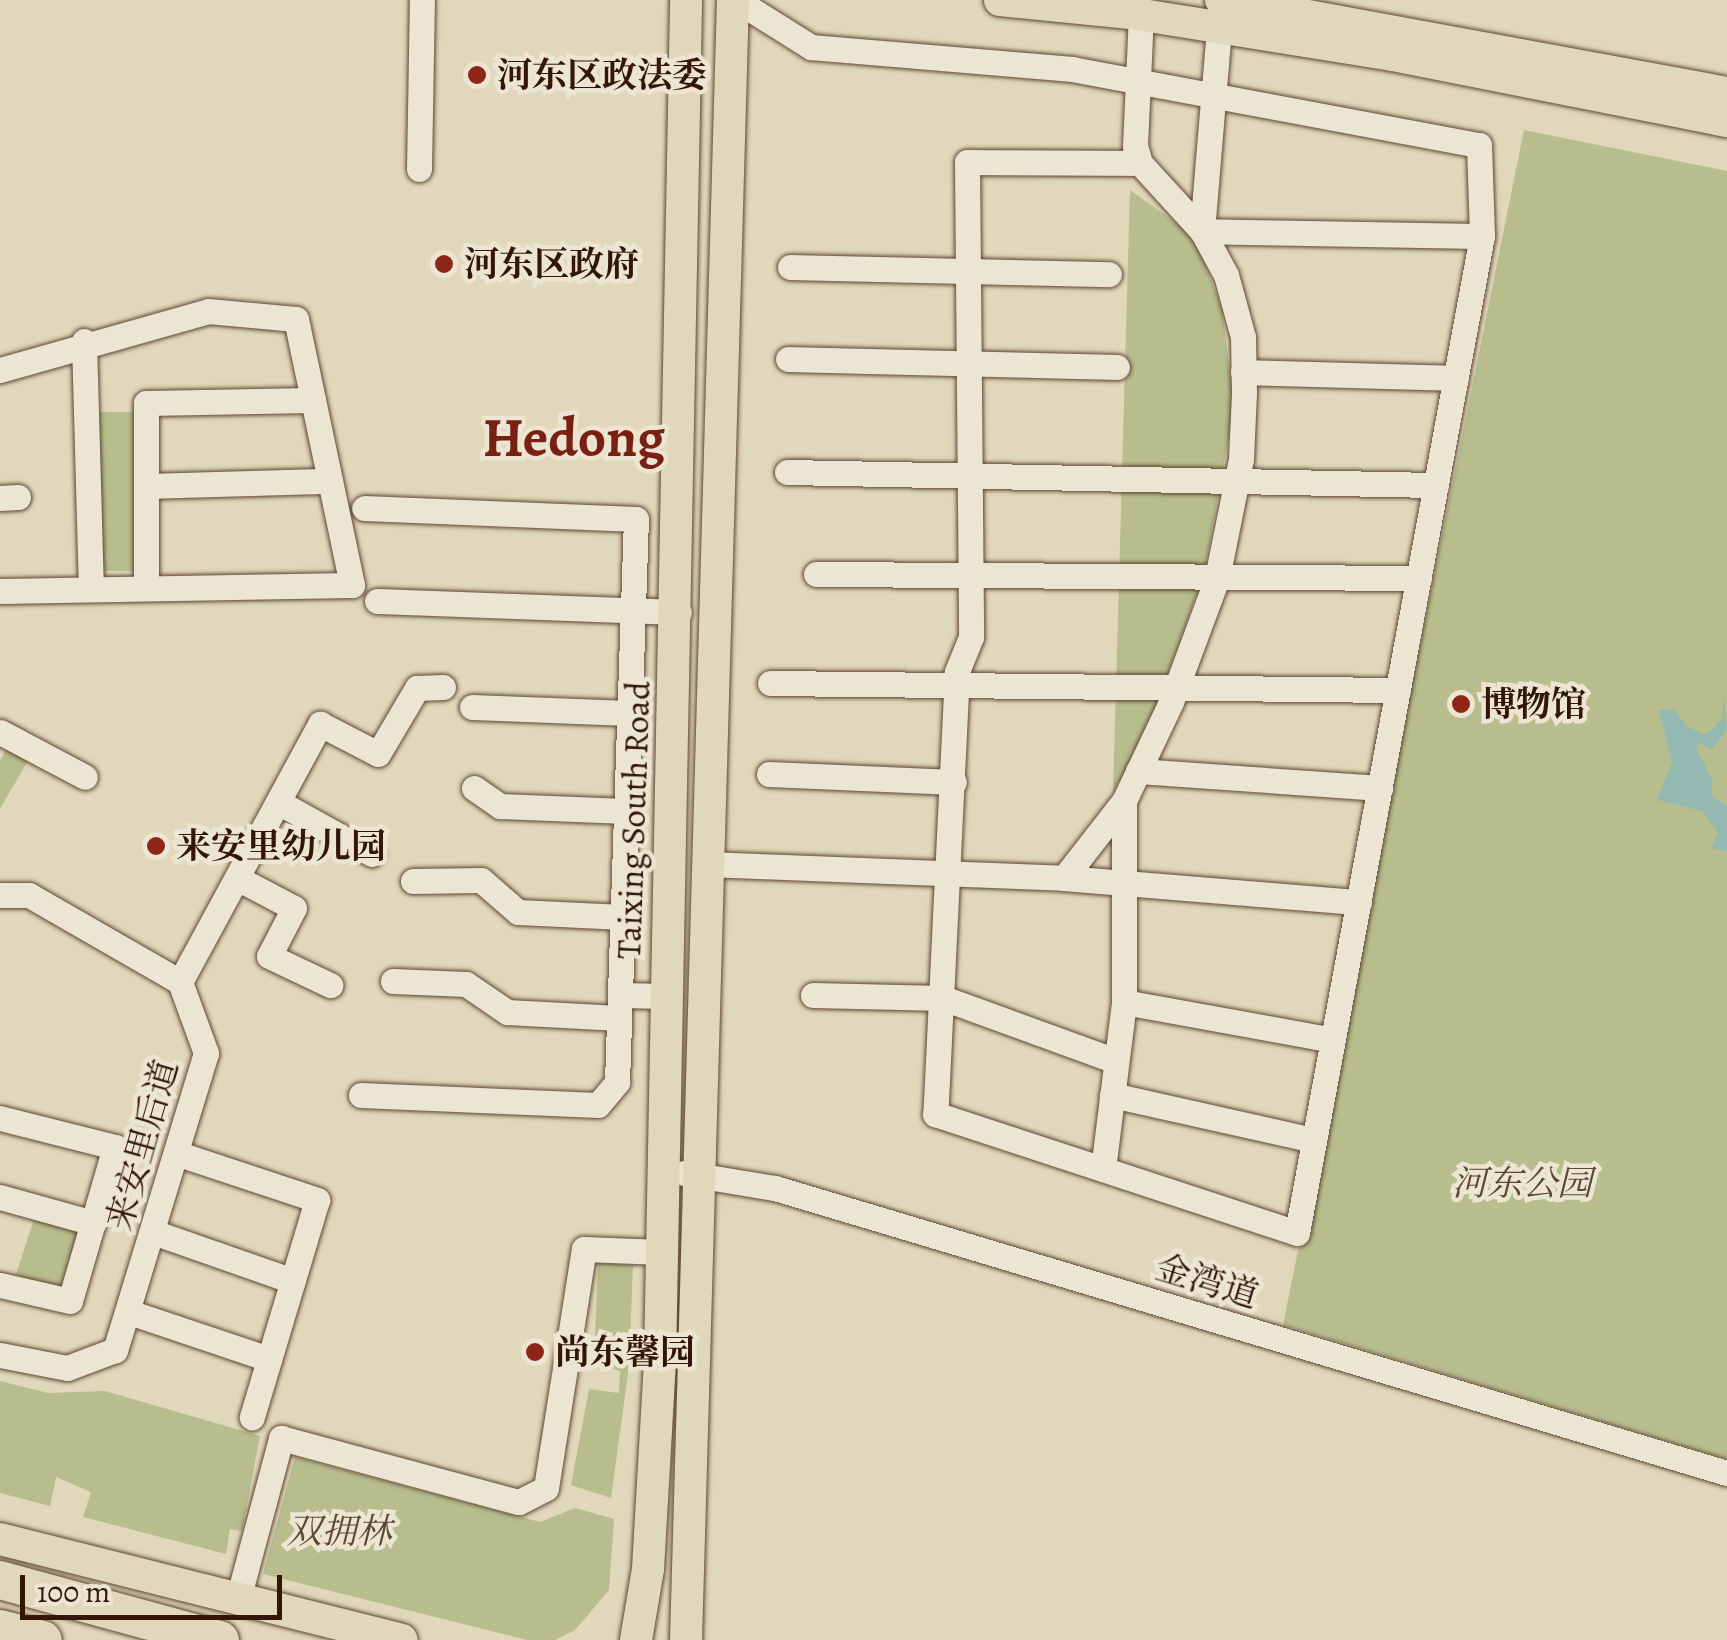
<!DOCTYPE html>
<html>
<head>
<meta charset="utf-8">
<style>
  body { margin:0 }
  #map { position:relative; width:1727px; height:1640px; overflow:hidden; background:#e1d7ba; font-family:Alegreya,"Noto Serif SC",serif }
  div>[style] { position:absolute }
  .green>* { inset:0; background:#b7bd8d; transform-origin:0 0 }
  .water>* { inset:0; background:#94b9b3 }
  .roads { filter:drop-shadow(0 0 2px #5e4634) drop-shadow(0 0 2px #5e4634) }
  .minor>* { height:25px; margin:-12.5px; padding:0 12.5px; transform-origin:12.5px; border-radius:12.5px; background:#ece5d2 }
  .major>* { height:32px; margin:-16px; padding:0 16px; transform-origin:16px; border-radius:16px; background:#e1d7ba }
  .highway>* { height:38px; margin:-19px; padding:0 19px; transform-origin:19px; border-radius:19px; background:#e1d7ba }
  .dots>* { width:28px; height:28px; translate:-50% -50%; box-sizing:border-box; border:5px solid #ece5d2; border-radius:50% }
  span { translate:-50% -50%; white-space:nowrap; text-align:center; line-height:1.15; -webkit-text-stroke:9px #ece5d2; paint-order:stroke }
  .poi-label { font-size:35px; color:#331608; font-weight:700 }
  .left { translate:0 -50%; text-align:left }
  .street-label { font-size:35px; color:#331608 }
  .park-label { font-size:35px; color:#5b4830; font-style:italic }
  .town-label { font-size:55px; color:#7a1f14; font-weight:700 }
  .scale { position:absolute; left:20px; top:1575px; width:262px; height:45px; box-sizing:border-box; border:5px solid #331608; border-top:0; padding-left:12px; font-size:30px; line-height:35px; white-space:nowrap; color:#331608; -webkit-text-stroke:8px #ece5d2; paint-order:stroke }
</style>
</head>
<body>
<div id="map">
  <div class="green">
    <i style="clip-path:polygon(1524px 130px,1727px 171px,1727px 1459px,1283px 1325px)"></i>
    <i style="clip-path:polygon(1130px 190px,1195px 236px,1222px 309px,1234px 407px,1204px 574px,1143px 742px,1113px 792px)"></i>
    <i style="left:98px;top:412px;width:44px;height:159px"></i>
    <i style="clip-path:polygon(9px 744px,30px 757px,0 809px,0 761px)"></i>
    <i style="left:35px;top:1216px;width:46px;height:62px;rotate:18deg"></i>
    <i style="clip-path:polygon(598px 1263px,633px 1265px,629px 1366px,611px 1498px,571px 1485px,589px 1389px,619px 1393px,620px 1371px,594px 1362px)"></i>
    <i style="clip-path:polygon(0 1381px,48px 1393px,105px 1391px,260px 1436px,242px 1531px,230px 1529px,226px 1554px,83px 1517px,91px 1492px,56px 1477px,50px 1506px,0 1493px)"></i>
    <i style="clip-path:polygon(295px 1457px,540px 1522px,575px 1508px,614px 1519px,609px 1590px,575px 1630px,555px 1640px,527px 1640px,263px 1574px)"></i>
  </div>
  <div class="water">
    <i style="clip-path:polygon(1723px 692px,1727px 729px,1712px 749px,1698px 743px,1697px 750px,1713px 781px,1711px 796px,1727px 806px,1727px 851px,1712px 848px,1718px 832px,1702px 811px,1657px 800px,1672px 762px,1659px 710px,1675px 710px,1686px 726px,1706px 735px,1723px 718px)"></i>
  </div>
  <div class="roads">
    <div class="minor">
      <i style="left:736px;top:0;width:89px;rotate:32.1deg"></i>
      <i style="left:811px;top:47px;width:262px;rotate:4.8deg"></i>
      <i style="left:1072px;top:69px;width:414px;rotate:10.6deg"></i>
      <i style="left:1479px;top:145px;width:91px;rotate:88.1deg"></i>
      <i style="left:1140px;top:163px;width:173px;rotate:-179.7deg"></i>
      <i style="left:967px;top:162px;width:475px;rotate:89.5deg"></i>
      <i style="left:971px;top:637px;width:38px;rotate:112deg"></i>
      <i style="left:957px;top:672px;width:443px;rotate:92.8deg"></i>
      <i style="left:935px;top:1114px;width:381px;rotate:18.2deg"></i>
      <i style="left:1297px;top:1233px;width:1014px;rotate:-79.49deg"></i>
      <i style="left:1482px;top:236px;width:280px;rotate:-179deg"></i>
      <i style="left:1202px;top:231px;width:205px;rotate:-85.2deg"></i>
      <i style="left:419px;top:169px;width:169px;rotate:-89deg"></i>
      <i style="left:790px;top:267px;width:319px;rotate:1.3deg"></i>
      <i style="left:84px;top:341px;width:248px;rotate:88.4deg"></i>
      <i style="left:788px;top:359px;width:329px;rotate:1.4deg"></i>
      <i style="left:0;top:370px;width:216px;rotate:-15.8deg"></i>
      <i style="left:208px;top:311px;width:88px;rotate:5.2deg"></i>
      <i style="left:296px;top:319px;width:272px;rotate:78.1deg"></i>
      <i style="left:352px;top:585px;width:352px;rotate:179deg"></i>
      <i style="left:1243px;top:372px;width:213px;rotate:1.6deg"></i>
      <i style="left:787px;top:472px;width:649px;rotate:1.15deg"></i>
      <i style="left:146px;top:486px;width:184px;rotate:-1.6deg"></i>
      <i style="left:0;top:498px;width:18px;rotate:-3deg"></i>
      <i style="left:816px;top:574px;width:603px;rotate:0.38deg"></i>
      <i style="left:146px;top:587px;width:184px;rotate:-90deg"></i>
      <i style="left:146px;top:403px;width:167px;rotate:-1deg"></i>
      <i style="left:377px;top:601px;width:302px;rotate:2.1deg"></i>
      <i style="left:770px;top:683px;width:628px;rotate:0.64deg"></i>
      <i style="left:472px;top:707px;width:157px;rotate:2.2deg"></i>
      <i style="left:0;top:732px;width:96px;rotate:27.9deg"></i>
      <i style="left:1138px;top:771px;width:243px;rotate:4deg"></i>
      <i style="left:769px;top:774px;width:185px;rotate:2.5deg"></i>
      <i style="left:474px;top:788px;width:32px;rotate:35deg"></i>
      <i style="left:500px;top:806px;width:126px;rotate:2.3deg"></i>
      <i style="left:278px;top:802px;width:107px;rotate:29deg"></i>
      <i style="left:706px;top:864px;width:358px;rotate:2.2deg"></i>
      <i style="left:1064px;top:878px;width:98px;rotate:-52.1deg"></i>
      <i style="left:1124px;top:801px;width:110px;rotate:-64.6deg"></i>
      <i style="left:1171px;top:702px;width:132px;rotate:-69.6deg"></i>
      <i style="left:1217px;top:578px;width:121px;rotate:-78.6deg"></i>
      <i style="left:1241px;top:459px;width:66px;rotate:-87.4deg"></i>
      <i style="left:1244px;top:393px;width:56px;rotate:-91deg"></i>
      <i style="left:1243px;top:337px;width:64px;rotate:-105.3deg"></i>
      <i style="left:1226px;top:275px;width:50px;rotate:-118.6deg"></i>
      <i style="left:1202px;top:231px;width:92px;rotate:-132.4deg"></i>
      <i style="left:1140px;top:163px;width:18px;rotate:-106deg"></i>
      <i style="left:1135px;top:146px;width:132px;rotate:-87.4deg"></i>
      <i style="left:237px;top:878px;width:64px;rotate:27.8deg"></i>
      <i style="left:294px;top:908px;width:54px;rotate:117.5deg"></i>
      <i style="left:269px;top:956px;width:68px;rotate:25.4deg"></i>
      <i style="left:1064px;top:878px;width:296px;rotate:4.7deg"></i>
      <i style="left:413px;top:881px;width:68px;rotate:-0.8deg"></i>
      <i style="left:481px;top:880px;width:49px;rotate:40.9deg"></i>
      <i style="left:518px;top:912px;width:105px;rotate:2.7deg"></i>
      <i style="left:0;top:895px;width:29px"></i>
      <i style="left:29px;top:895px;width:174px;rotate:29.9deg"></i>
      <i style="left:180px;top:982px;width:76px;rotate:69.9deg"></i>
      <i style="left:206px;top:1053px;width:311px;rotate:107deg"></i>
      <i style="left:115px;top:1350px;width:51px;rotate:159.4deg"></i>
      <i style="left:67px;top:1368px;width:68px;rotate:-169deg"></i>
      <i style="left:393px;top:981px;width:73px;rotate:2.4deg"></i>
      <i style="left:466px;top:984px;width:50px;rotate:34.3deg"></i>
      <i style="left:507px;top:1012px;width:112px;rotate:3.1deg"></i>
      <i style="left:180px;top:982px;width:294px;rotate:-61.5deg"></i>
      <i style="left:320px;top:724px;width:65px;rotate:27.3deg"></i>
      <i style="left:378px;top:754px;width:77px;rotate:-59.4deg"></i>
      <i style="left:417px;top:688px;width:26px;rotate:-2deg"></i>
      <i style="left:620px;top:995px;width:47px;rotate:1.2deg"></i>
      <i style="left:813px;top:995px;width:130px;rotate:1.3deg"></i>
      <i style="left:943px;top:998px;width:184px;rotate:20deg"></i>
      <i style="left:1124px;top:1002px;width:212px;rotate:10.3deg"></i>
      <i style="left:361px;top:1095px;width:237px;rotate:2.4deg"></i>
      <i style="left:598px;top:1105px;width:30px;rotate:-50deg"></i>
      <i style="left:617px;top:1082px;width:563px;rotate:-88.07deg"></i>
      <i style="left:636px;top:519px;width:272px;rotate:-177.7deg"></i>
      <i style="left:1112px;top:1095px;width:207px;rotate:12.6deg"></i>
      <i style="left:0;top:1118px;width:119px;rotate:14.2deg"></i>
      <i style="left:115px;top:1147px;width:160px;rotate:106.3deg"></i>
      <i style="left:70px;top:1301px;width:72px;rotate:-167.1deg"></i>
      <i style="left:176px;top:1153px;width:149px;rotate:18.4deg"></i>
      <i style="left:317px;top:1200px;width:227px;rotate:106.7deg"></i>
      <i style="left:1103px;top:1169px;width:168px;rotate:-82.8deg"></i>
      <i style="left:1124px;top:1002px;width:201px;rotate:-90deg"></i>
      <i style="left:684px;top:1173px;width:92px;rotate:9.4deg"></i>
      <i style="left:775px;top:1188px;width:994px;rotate:16.67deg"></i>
      <i style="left:0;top:1197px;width:97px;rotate:15.6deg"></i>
      <i style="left:153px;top:1232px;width:148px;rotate:19.3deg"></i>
      <i style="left:129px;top:1312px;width:148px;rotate:18.6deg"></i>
      <i style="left:238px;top:1599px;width:167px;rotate:-75deg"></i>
      <i style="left:281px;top:1438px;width:246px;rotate:15.1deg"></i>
      <i style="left:519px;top:1502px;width:30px;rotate:-27deg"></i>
      <i style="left:546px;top:1488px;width:242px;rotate:-81deg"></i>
      <i style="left:584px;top:1249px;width:78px;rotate:2.2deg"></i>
    </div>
    <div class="major">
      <i style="left:1000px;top:0;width:131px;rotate:5.7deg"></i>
      <i style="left:1130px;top:13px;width:266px;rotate:9.1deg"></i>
      <i style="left:1393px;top:55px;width:340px;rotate:11.2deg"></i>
      <i style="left:1221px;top:0;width:514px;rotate:10.41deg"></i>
      <i style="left:0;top:1539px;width:414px;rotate:14.1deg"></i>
      <i style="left:636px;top:1640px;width:72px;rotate:-80.4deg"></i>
      <i style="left:648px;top:1569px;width:210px;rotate:-86.7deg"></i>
      <i style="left:660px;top:1359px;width:1359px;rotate:-88.9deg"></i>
      <i style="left:686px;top:1640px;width:1641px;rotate:-88.36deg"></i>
    </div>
    <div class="highway">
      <i style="left:0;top:1580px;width:228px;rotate:15.3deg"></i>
      <i style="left:0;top:1629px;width:44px;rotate:14.3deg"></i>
    </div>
  </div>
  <div class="dots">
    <i style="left:477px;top:75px;background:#8f2418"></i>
    <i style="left:444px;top:264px;background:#8f2418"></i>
    <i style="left:1461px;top:704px;background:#8f2418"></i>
    <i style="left:156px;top:846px;background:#8f2418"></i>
    <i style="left:535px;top:1352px;background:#8f2418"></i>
  </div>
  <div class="poi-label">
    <span class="left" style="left:497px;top:75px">河东区政法委</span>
    <span class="left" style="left:464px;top:264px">河东区政府</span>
    <span class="left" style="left:1481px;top:704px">博物馆</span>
    <span class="left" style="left:176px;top:846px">来安里幼儿园</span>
    <span class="left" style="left:555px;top:1352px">尚东馨园</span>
  </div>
  <div class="street-label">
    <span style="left:633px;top:820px;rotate:-88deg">Taixing South Road</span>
    <span style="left:142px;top:1145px;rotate:-74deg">来安里后道</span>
    <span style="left:1207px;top:1281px;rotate:17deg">金湾道</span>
  </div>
  <div class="park-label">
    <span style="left:1522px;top:1183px">河东公园</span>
    <span style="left:339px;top:1531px">双拥林</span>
  </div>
  <div class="town-label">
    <span style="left:574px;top:438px">Hedong</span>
  </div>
  <div class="scale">100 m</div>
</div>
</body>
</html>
